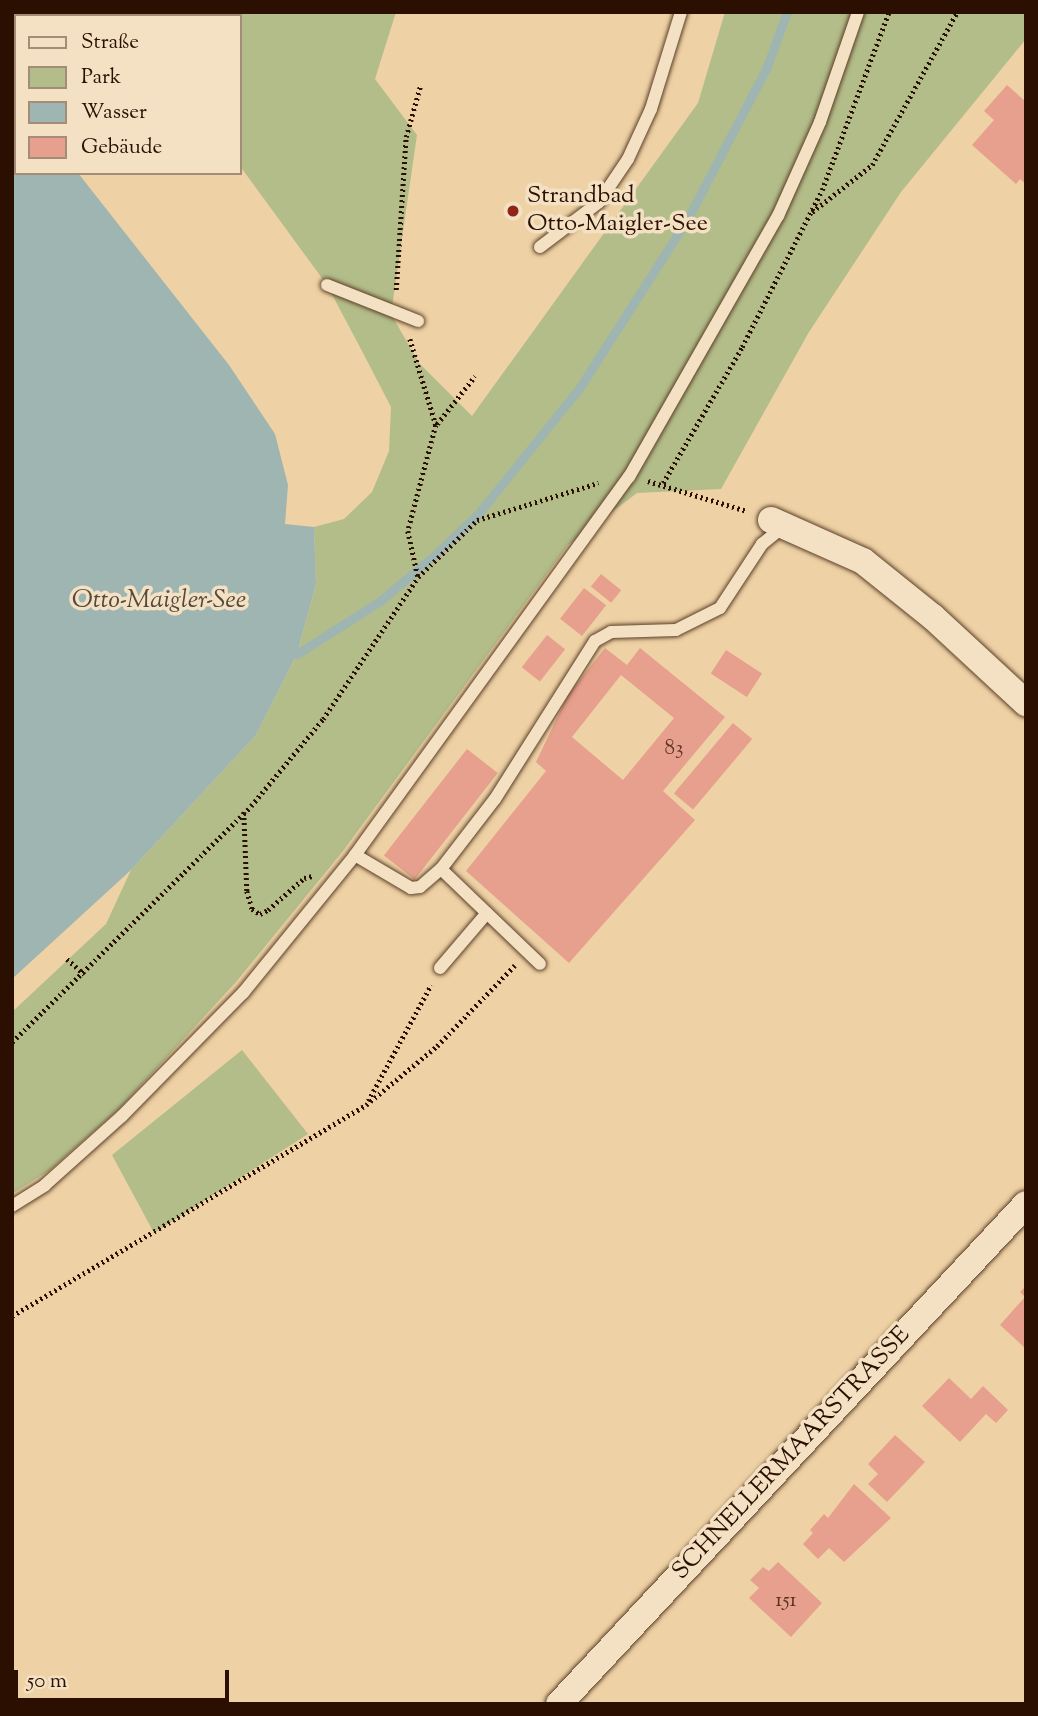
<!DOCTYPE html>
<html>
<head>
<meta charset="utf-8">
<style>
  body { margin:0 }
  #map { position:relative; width:1038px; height:1716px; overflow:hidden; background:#eed1a4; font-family:"Sorts Mill Goudy",serif }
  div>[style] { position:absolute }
  .green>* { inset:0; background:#b3bd8a }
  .water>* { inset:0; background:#9eb5b1 }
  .stream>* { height:9px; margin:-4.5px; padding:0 4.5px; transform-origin:4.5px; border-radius:4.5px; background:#9eb5b1 }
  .building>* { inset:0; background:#e7a08d; transform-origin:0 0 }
  .path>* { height:4.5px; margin-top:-2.25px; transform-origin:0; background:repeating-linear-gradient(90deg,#2b0f00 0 2px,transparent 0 5.5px) }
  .roads { filter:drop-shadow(0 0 2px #5c4029) drop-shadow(0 0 2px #5c4029) }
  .service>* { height:12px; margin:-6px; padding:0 6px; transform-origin:6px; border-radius:6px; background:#f4e1c4 }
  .minor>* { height:26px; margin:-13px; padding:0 13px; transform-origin:13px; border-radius:13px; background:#f4e1c4 }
  .dots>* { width:19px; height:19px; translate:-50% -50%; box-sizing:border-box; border:4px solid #f4e1c4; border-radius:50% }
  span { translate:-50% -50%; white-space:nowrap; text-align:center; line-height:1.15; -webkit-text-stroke:7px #f4e1c4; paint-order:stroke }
  .number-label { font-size:21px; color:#5a3323 }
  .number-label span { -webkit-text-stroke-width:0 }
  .poi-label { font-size:24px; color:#2b0f00 }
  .left { translate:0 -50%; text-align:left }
  .street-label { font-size:24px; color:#2b0f00 }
  .water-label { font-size:26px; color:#53493e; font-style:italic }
  .frame { position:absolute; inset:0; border:14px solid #2b0f00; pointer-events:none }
  .legend { position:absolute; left:14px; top:14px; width:228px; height:161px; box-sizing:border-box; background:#f4e1c4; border:2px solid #a48d76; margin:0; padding:9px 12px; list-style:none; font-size:21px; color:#2b0f00 }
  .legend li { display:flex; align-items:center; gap:14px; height:35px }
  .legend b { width:35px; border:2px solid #a48d76 }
  .scale { position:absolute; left:14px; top:1670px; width:215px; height:32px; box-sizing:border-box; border:4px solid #2b0f00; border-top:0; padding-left:9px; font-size:21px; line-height:24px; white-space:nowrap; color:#2b0f00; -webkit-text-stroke:5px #f4e1c4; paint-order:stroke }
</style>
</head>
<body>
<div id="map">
  <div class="green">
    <i style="clip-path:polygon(126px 12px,396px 12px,375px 79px,417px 135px,391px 314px,419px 363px,472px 416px,698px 103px,725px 12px,1026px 12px,1026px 39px,901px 192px,809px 332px,721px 489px,637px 493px,568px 545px,343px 851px,236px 982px,120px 1108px,50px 1170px,12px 1194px,12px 1012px,106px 924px,131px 870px,256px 735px,297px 654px,316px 584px,314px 527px,344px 519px,372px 492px,389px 451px,391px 407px,362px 351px,327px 285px,240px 166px,240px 16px)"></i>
    <i style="clip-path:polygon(242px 1050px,308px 1134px,154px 1233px,112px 1155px)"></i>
  </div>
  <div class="water">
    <i style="clip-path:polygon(12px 87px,16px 173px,78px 173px,229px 365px,275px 434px,288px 485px,285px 524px,314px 527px,316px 584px,297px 654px,256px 735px,131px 870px,12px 979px)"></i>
  </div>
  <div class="stream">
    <i style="left:297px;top:654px;width:98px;rotate:-32.6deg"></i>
    <i style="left:380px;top:601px;width:73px;rotate:-40deg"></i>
    <i style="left:436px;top:554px;width:58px;rotate:-43.6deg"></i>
    <i style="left:478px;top:514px;width:163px;rotate:-51.2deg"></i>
    <i style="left:580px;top:387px;width:201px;rotate:-57.4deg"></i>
    <i style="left:688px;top:218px;width:168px;rotate:-62.4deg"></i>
    <i style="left:766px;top:69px;width:61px;rotate:-69.8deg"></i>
  </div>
  <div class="building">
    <i style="clip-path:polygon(1007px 85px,1026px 102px,1026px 184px,1020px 179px,1016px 184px,972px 145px,994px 120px,984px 111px)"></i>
    <i style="left:601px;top:574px;width:26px;height:16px;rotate:39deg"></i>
    <i style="left:584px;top:588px;width:28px;height:39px;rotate:38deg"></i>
    <i style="left:547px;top:635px;width:23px;height:41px;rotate:38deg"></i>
    <i style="clip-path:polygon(evenodd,605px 648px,627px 665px,640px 648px,725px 717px,663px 791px,695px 820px,569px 963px,466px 871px,546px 771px,536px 762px,568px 695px,605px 648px,621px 675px,674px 718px,623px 780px,572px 737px,621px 675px)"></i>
    <i style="left:726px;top:650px;width:43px;height:28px;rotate:33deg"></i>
    <i style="left:733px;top:723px;width:25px;height:92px;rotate:40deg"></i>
    <i style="left:467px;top:749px;width:39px;height:135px;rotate:38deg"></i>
    <i style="clip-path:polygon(1026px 1286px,1026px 1349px,1000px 1325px,1025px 1297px,1020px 1292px)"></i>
    <i style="clip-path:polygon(949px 1378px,971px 1399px,983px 1386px,1008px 1410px,996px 1423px,986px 1414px,960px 1442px,922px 1406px)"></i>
    <i style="clip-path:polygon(895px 1435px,925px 1462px,887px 1502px,868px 1484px,878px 1474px,868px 1464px)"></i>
    <i style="clip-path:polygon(854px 1484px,891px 1518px,844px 1562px,829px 1548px,818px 1559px,803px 1544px,813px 1533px,810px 1530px,824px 1514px,828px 1518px)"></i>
    <i style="clip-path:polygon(778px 1562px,822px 1603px,791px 1637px,749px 1598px,759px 1588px,750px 1580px,763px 1567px,769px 1571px)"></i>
  </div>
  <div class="path">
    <i style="left:812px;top:212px;width:76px;rotate:-38.1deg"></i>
    <i style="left:872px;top:165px;width:175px;rotate:-60.9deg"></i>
    <i style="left:396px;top:290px;width:153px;rotate:-86.3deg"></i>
    <i style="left:406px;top:137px;width:52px;rotate:-74.4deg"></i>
    <i style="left:410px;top:339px;width:90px;rotate:73.2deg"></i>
    <i style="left:436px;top:425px;width:110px;rotate:104.8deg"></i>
    <i style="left:408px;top:531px;width:47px;rotate:77.7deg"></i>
    <i style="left:437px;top:424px;width:61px;rotate:-51.6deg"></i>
    <i style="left:648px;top:481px;width:103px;rotate:16.9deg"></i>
    <i style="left:663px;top:483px;width:157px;rotate:-59.8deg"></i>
    <i style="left:742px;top:347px;width:176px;rotate:-63deg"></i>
    <i style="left:822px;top:190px;width:190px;rotate:-69.4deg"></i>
    <i style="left:244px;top:812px;width:79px;rotate:87.8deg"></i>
    <i style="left:247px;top:891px;width:19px;rotate:74deg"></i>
    <i style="left:252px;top:909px;width:9px;rotate:32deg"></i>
    <i style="left:260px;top:914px;width:9px;rotate:-27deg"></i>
    <i style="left:268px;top:910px;width:48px;rotate:-41.6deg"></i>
    <i style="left:304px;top:878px;width:8px;rotate:-14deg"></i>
    <i style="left:67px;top:959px;width:23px;rotate:41deg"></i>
    <i style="left:12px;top:1042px;width:336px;rotate:-44.6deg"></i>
    <i style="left:251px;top:806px;width:113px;rotate:-50.4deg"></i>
    <i style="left:323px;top:719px;width:171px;rotate:-56.2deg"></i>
    <i style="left:418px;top:577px;width:82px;rotate:-44deg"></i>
    <i style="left:477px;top:520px;width:127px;rotate:-17deg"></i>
    <i style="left:368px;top:1101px;width:132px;rotate:-61.5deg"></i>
    <i style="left:12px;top:1316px;width:412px;rotate:-30.8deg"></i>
    <i style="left:366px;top:1105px;width:92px;rotate:-39.7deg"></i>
    <i style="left:437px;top:1046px;width:112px;rotate:-46.1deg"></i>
  </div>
  <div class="roads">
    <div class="service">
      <i style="left:540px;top:247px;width:74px;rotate:-37.3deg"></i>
      <i style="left:599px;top:202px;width:52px;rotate:-56deg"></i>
      <i style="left:628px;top:159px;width:55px;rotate:-65.3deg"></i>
      <i style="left:651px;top:109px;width:102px;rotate:-72.8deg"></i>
      <i style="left:327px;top:285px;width:98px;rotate:21.6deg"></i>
      <i style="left:355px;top:855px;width:65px;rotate:30.5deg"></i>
      <i style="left:411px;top:888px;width:9px;rotate:-6deg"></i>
      <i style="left:420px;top:887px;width:28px;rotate:-41deg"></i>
      <i style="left:441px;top:869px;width:88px;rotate:-52.4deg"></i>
      <i style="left:495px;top:799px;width:187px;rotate:-57.7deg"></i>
      <i style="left:595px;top:641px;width:18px;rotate:-29deg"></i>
      <i style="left:611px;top:632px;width:65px;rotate:-1.8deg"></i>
      <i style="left:676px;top:630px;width:49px;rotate:-26.6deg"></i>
      <i style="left:720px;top:608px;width:77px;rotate:-56.7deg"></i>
      <i style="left:762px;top:544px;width:28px;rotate:-39deg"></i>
      <i style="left:441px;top:869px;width:137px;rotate:43.8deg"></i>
      <i style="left:440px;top:968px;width:72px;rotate:-49.5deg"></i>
      <i style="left:12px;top:1206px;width:39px;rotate:-32deg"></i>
      <i style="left:45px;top:1185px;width:103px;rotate:-41.9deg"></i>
      <i style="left:122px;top:1116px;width:173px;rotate:-45.5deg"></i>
      <i style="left:243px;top:993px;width:178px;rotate:-50.9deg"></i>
      <i style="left:355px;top:855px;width:467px;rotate:-54.1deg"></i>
      <i style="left:629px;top:477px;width:301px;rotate:-60.3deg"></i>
      <i style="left:778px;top:216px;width:103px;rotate:-65.9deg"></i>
      <i style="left:820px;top:122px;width:116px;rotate:-70.9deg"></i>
    </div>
    <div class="minor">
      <i style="left:771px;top:520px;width:101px;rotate:24deg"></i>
      <i style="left:863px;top:561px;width:90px;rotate:38.7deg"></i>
      <i style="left:933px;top:617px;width:127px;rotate:42.8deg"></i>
      <i style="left:559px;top:1704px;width:684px;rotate:-46.95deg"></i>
    </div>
  </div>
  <div class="dots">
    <i style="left:513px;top:211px;background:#8f2418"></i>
  </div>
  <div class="number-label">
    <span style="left:674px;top:749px">83</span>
    <span style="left:786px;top:1601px">151</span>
  </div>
  <div class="poi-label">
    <span class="left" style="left:527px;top:211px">Strandbad<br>Otto-Maigler-See</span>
  </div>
  <div class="street-label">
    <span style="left:792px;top:1454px;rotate:-47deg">SCHNELLERMAARSTRASSE</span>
  </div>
  <div class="water-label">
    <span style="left:159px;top:601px">Otto-Maigler-See</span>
  </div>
  <div class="frame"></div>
  <ul class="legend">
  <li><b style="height:9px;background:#f4e1c4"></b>Straße</li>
  <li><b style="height:19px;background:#b3bd8a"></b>Park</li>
  <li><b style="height:19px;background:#9eb5b1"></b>Wasser</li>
  <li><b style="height:19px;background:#e7a08d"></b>Gebäude</li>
  </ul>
  <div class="scale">50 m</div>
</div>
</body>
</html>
